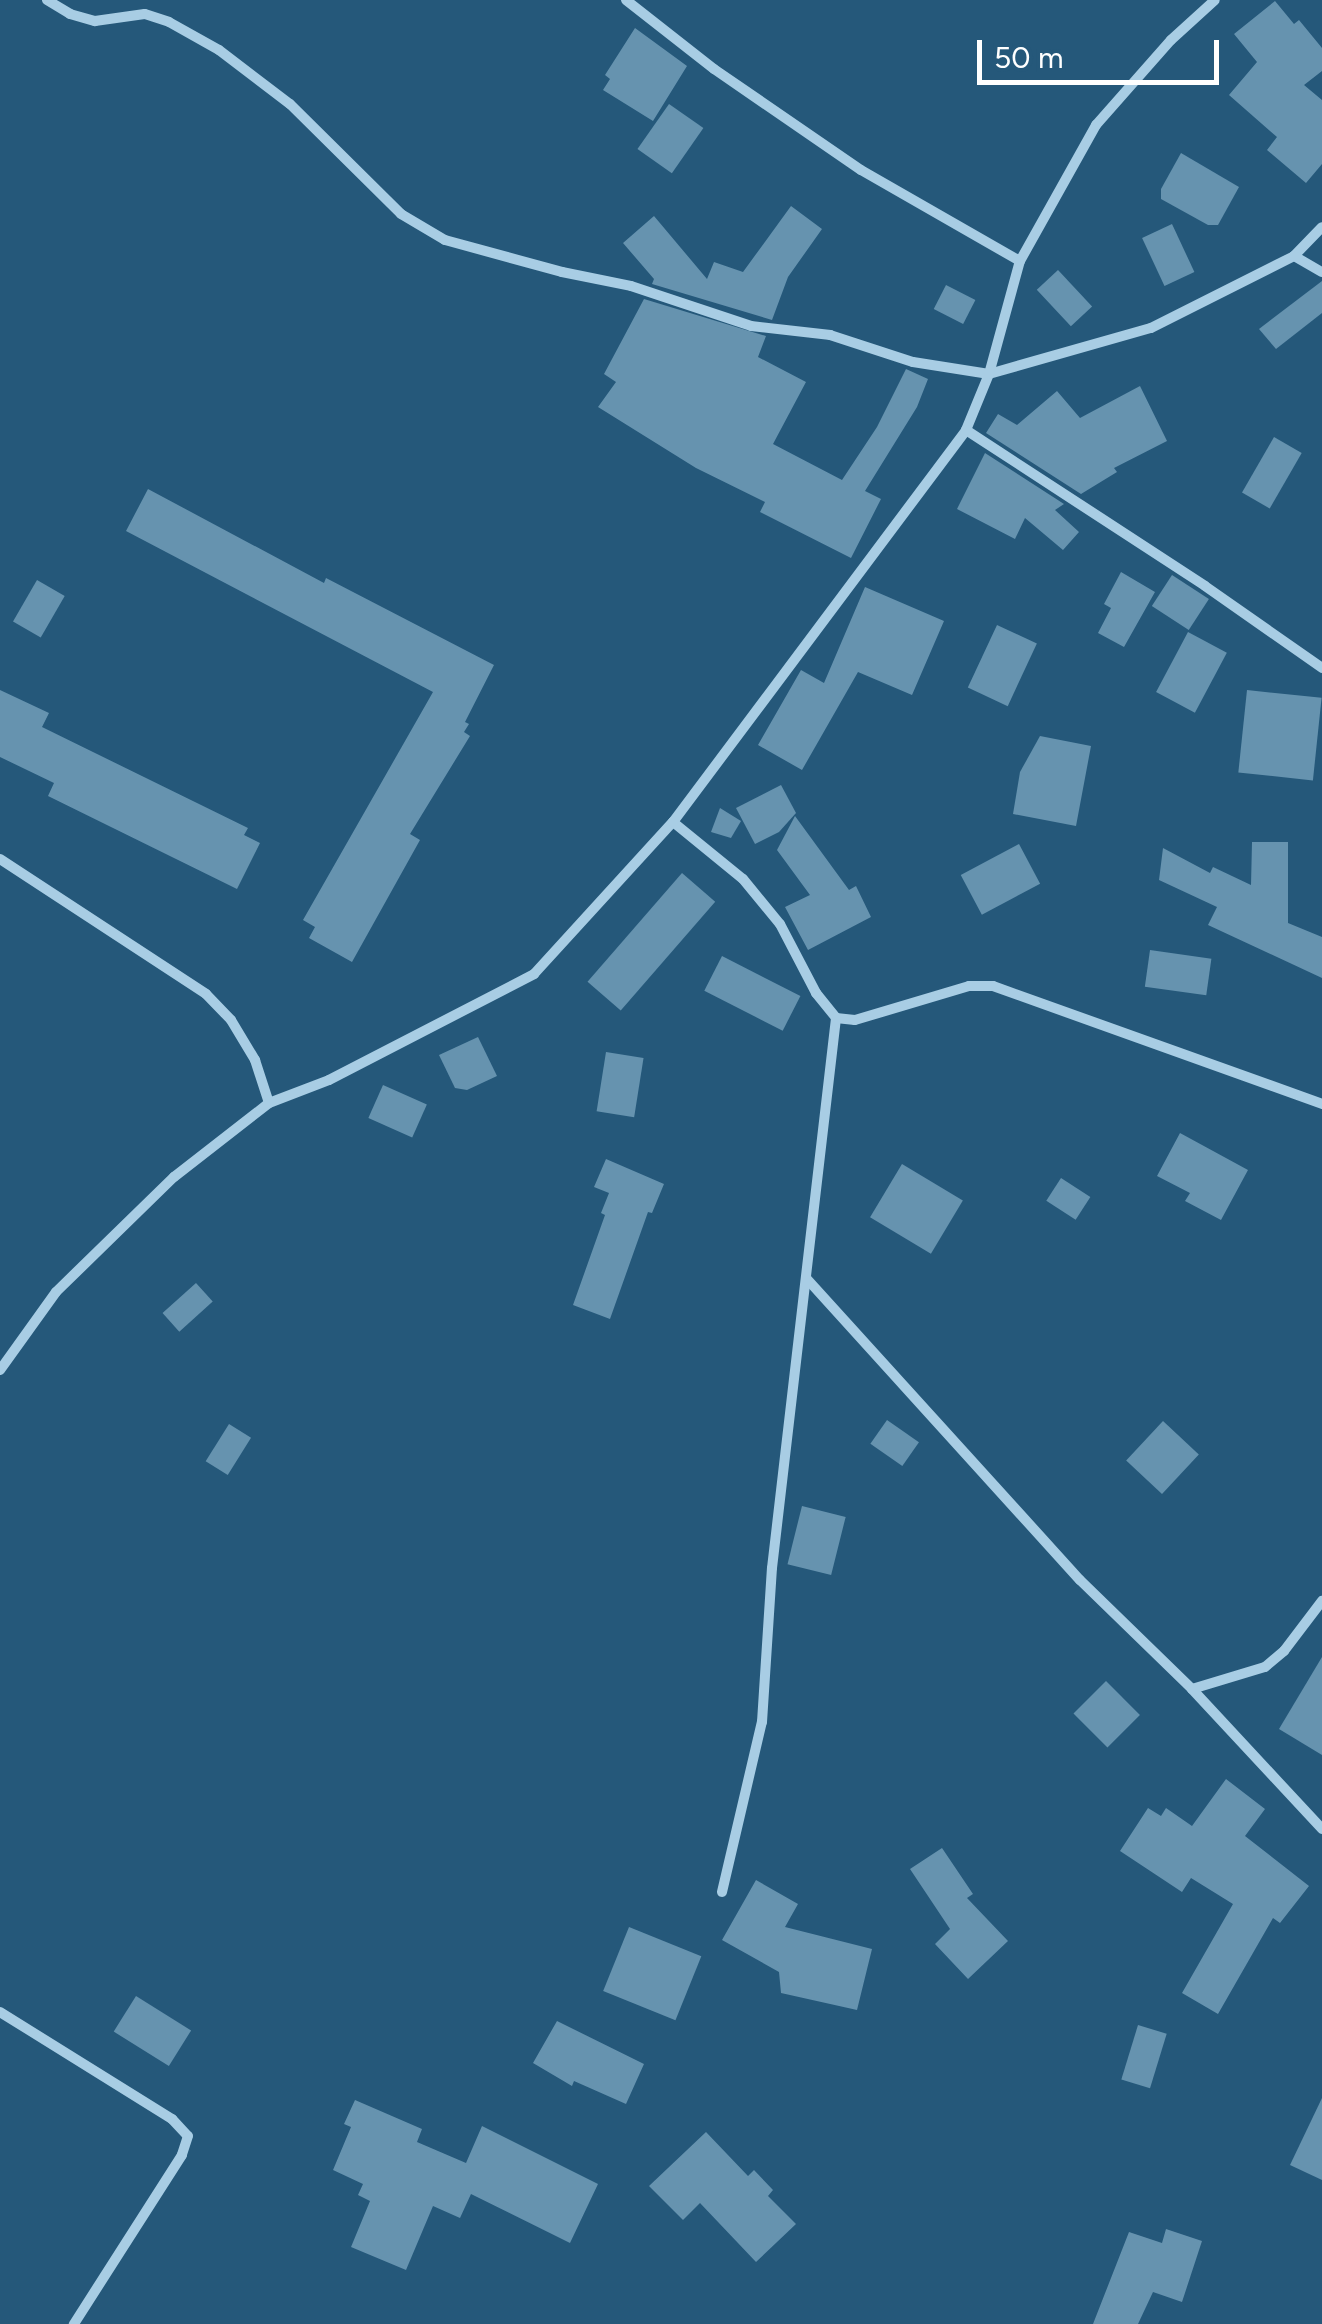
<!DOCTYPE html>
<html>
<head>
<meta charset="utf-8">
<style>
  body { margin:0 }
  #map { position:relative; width:1322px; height:2324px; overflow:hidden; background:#25587a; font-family:Figtree,sans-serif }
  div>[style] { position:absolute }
  .building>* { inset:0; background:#6693af; transform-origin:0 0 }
  .street>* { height:10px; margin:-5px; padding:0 5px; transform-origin:5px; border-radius:5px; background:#a8cde4 }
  span { translate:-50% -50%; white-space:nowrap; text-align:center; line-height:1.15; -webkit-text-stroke:9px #25587a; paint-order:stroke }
  .scale { position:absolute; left:977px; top:40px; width:242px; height:45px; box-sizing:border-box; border:5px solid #fff; border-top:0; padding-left:12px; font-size:30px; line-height:35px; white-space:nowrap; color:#fff; -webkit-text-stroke:8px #25587a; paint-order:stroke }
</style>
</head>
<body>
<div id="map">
  <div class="building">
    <i style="clip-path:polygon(1275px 1px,1294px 24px,1299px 20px,1322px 48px,1322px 71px,1304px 85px,1322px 100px,1322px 164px,1306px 183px,1267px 150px,1277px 137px,1229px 95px,1257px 62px,1234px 34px)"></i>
    <i style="clip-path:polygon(635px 28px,687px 66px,653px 121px,603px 90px,610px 79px,605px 75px)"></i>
    <i style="left:669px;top:104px;width:42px;height:55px;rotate:35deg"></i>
    <i style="clip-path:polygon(1181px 153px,1239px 187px,1218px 225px,1208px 225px,1161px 199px,1161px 189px)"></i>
    <i style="clip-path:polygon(791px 206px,822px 229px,788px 277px,772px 320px,652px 284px,654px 279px,623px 243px,654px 216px,707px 279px,714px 262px,743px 272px)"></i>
    <i style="left:1172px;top:224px;width:53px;height:33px;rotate:65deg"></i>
    <i style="left:1058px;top:270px;width:50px;height:29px;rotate:47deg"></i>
    <i style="clip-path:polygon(1322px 281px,1322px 313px,1276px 349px,1259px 329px)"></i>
    <i style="left:946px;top:285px;width:33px;height:27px;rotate:27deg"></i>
    <i style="clip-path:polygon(644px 299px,766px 336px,758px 357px,806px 382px,773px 444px,842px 480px,877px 427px,906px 369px,928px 379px,917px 407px,865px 491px,881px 499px,851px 558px,760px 512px,765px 502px,696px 468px,598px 407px,616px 382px,604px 374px)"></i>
    <i style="clip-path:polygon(1140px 386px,1167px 441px,1114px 468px,1117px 472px,1081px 494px,986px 433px,998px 414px,1017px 425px,1057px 391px,1080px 418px)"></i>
    <i style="left:1274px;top:437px;width:32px;height:64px;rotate:30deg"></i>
    <i style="clip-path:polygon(985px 453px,1064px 504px,1055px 510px,1079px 532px,1063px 550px,1025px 518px,1015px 539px,957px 509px)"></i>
    <i style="clip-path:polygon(148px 489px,324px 583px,326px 578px,494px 665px,465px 722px,469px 724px,464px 732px,470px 736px,410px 834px,420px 840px,352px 962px,309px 938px,315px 927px,303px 920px,433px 692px,126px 531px)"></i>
    <i style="clip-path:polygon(1121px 572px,1155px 592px,1124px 647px,1098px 633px,1111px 608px,1104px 604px)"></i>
    <i style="left:1172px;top:575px;width:44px;height:37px;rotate:33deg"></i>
    <i style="left:37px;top:580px;width:32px;height:48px;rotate:30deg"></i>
    <i style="clip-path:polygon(865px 587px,944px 621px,912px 695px,858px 672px,802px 770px,758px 745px,801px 670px,824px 683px)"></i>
    <i style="left:997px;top:625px;width:44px;height:69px;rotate:25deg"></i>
    <i style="left:1188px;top:632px;width:44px;height:68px;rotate:28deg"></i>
    <i style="clip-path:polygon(0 690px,49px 713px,42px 727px,248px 828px,244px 835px,260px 843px,237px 889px,48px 796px,54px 783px,0 757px)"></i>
    <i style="left:1247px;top:690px;width:75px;height:83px;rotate:6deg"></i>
    <i style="clip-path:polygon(1040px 736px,1091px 746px,1076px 826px,1013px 814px,1020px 772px)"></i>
    <i style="clip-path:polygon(781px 785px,796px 813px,779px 832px,755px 844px,736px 808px)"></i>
    <i style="clip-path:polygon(720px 808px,741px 821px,731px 838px,711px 832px)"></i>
    <i style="clip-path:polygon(795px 816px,849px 890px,856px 886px,871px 917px,808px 950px,785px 907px,810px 895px,777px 850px)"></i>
    <i style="clip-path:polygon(1252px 842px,1288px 842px,1288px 923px,1322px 937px,1322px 978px,1208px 925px,1217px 907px,1159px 880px,1163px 848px,1210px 873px,1213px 867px,1251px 885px)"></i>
    <i style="left:1019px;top:844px;width:45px;height:66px;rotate:62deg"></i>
    <i style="left:682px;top:873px;width:44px;height:144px;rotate:41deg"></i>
    <i style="left:1150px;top:950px;width:62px;height:37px;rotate:8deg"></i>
    <i style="left:722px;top:956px;width:88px;height:39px;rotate:27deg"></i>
    <i style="clip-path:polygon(478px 1037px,497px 1076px,467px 1090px,455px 1088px,439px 1055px)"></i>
    <i style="left:606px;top:1052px;width:38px;height:60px;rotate:9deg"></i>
    <i style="left:383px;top:1085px;width:48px;height:36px;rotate:24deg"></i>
    <i style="clip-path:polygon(1180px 1133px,1248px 1170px,1221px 1220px,1185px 1201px,1190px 1193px,1157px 1176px)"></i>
    <i style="clip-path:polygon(606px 1159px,664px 1184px,652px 1213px,648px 1212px,610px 1319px,573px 1305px,605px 1215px,601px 1213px,609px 1193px,594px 1187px)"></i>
    <i style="left:902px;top:1164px;width:71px;height:62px;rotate:31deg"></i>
    <i style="left:1061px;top:1178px;width:35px;height:27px;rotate:33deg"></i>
    <i style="left:196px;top:1283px;width:25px;height:45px;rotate:48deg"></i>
    <i style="left:887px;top:1420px;width:39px;height:29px;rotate:35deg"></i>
    <i style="left:1163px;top:1421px;width:49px;height:54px;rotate:43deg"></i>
    <i style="left:229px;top:1424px;width:26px;height:44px;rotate:32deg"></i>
    <i style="left:802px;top:1506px;width:45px;height:60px;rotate:14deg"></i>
    <i style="clip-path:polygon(1322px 1657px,1322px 1755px,1279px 1729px)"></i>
    <i style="left:1106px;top:1681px;width:48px;height:46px;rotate:45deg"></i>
    <i style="clip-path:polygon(1226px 1779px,1265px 1809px,1245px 1836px,1309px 1886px,1280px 1923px,1273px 1918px,1218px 2014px,1182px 1993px,1233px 1904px,1191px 1878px,1182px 1892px,1120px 1851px,1148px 1808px,1161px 1816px,1166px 1808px,1192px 1826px)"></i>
    <i style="clip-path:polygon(942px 1848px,973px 1894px,967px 1898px,1008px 1941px,968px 1979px,935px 1944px,950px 1929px,910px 1869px)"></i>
    <i style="clip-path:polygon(756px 1880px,798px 1904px,785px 1927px,872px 1949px,857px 2010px,781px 1993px,779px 1972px,722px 1940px)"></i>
    <i style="left:629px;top:1927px;width:78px;height:69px;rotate:22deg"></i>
    <i style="left:136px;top:1996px;width:65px;height:42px;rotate:32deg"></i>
    <i style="clip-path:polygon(557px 2021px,644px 2064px,626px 2104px,574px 2081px,572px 2086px,533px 2063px)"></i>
    <i style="left:1138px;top:2025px;width:30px;height:57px;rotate:17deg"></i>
    <i style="clip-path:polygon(1322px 2098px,1322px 2180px,1290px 2165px)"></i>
    <i style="clip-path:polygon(355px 2100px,422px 2129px,417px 2142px,466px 2163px,482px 2126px,598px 2184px,570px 2243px,471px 2194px,460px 2218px,433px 2206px,406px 2270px,351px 2247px,370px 2201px,358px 2195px,363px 2184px,333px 2170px,351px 2127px,344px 2124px)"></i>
    <i style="clip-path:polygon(706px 2132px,748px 2176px,754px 2170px,773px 2190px,768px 2196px,796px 2224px,756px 2262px,700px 2203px,683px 2220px,649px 2186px)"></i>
    <i style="clip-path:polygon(1166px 2229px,1202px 2241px,1182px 2302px,1153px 2292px,1138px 2324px,1093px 2324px,1129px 2232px,1162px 2243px)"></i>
  </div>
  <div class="street">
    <i style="left:47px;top:0;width:27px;rotate:31deg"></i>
    <i style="left:70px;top:14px;width:26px;rotate:16deg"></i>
    <i style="left:95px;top:21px;width:50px;rotate:-8deg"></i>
    <i style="left:145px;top:14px;width:25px;rotate:18deg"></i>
    <i style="left:169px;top:22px;width:57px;rotate:29.2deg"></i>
    <i style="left:219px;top:50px;width:89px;rotate:37.3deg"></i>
    <i style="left:290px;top:104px;width:156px;rotate:44.7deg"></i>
    <i style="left:401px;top:214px;width:51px;rotate:30.6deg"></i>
    <i style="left:445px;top:240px;width:121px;rotate:15.3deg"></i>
    <i style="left:562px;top:272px;width:70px;rotate:11.5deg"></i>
    <i style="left:631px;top:286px;width:126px;rotate:18.4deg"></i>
    <i style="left:751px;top:326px;width:80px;rotate:6.5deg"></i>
    <i style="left:830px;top:335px;width:87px;rotate:18deg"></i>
    <i style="left:913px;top:362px;width:77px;rotate:9deg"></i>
    <i style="left:989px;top:374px;width:168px;rotate:-15.9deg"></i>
    <i style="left:1151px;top:328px;width:160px;rotate:-26.7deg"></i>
    <i style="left:1294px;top:256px;width:40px;rotate:-46deg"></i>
    <i style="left:626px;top:0;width:112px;rotate:38.1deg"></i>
    <i style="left:714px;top:69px;width:178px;rotate:34.5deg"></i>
    <i style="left:861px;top:170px;width:183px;rotate:29.8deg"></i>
    <i style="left:1294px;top:256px;width:32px;rotate:30deg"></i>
    <i style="left:966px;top:430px;width:285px;rotate:33.1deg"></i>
    <i style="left:1205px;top:586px;width:143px;rotate:35deg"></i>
    <i style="left:673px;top:822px;width:90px;rotate:39.2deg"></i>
    <i style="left:743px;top:879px;width:58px;rotate:50.6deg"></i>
    <i style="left:780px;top:924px;width:78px;rotate:62.4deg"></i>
    <i style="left:816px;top:993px;width:32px;rotate:51deg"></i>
    <i style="left:836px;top:1018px;width:19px;rotate:6deg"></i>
    <i style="left:855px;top:1020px;width:119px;rotate:-16.6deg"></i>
    <i style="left:969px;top:986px;width:24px"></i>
    <i style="left:993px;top:986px;width:350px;rotate:19.7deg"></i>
    <i style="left:0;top:859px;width:246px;rotate:33.2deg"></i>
    <i style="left:206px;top:994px;width:36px;rotate:46deg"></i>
    <i style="left:231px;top:1020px;width:47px;rotate:59deg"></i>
    <i style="left:255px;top:1060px;width:45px;rotate:72deg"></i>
    <i style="left:807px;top:1279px;width:406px;rotate:47.8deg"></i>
    <i style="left:1080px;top:1580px;width:156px;rotate:44.2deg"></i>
    <i style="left:1192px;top:1689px;width:191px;rotate:47.1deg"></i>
    <i style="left:0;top:1370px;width:96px;rotate:-54.3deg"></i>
    <i style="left:56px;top:1292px;width:165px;rotate:-44.3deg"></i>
    <i style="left:174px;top:1177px;width:120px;rotate:-37.9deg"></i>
    <i style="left:269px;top:1103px;width:64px;rotate:-21deg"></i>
    <i style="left:329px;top:1080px;width:231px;rotate:-27.3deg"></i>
    <i style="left:534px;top:974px;width:206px;rotate:-47.6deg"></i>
    <i style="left:673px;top:822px;width:489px;rotate:-53.2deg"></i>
    <i style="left:966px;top:430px;width:61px;rotate:-67.7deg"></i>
    <i style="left:989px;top:374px;width:117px;rotate:-74.7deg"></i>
    <i style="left:1020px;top:261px;width:156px;rotate:-60.8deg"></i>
    <i style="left:1096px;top:125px;width:113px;rotate:-48.6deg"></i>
    <i style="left:1171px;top:40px;width:59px;rotate:-42.3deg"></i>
    <i style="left:1192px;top:1689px;width:76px;rotate:-16.8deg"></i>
    <i style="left:1265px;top:1667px;width:25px;rotate:-40deg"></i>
    <i style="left:1284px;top:1651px;width:63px;rotate:-52.8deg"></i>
    <i style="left:722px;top:1892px;width:175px;rotate:-76.8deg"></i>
    <i style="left:762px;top:1722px;width:154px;rotate:-86.3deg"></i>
    <i style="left:772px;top:1568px;width:554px;rotate:-83.36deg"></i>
    <i style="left:0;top:2012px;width:203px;rotate:31.9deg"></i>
    <i style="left:172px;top:2119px;width:23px;rotate:47deg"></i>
    <i style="left:188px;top:2136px;width:20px;rotate:108deg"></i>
    <i style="left:182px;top:2155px;width:201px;rotate:122.6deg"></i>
  </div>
  <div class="scale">50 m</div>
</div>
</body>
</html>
